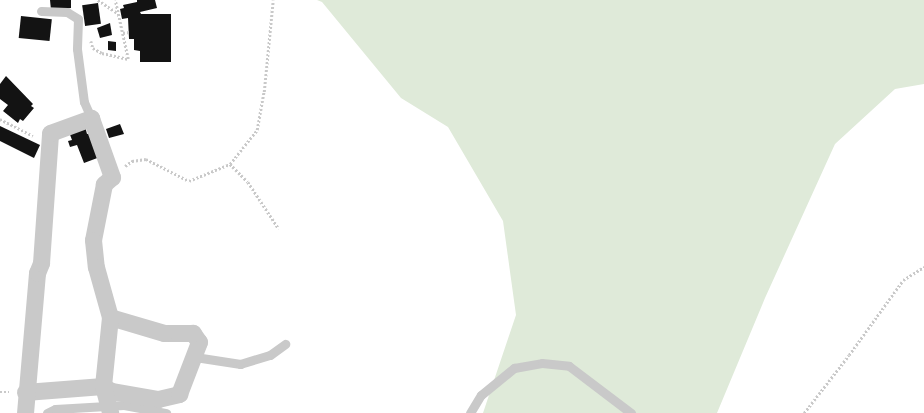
<!DOCTYPE html>
<html>
<head>
<meta charset="utf-8">
<style>
  body { margin:0 }
  #map { position:relative; width:924px; height:413px; overflow:hidden; background:#fff; font-family:Quicksand,sans-serif }
  div>[style] { position:absolute }
  .green>* { inset:0; background:#dfead9 }
  .building>* { inset:0; background:#131313; transform-origin:0 0 }
  .path>* { height:2.5px; margin-top:-1.25px; transform-origin:0; background:repeating-linear-gradient(90deg,#c9c9c9 0 2px,transparent 0 4px) }
  .service>* { height:9px; margin:-4.5px; padding:0 4.5px; transform-origin:4.5px; border-radius:4.5px; background:#c9c9c9 }
  .minor>* { height:17px; margin:-8.5px; padding:0 8.5px; transform-origin:8.5px; border-radius:8.5px; background:#c9c9c9 }
  span { translate:-50% -50%; white-space:nowrap; text-align:center; line-height:1.15; -webkit-text-stroke:4px #fff; paint-order:stroke }
</style>
</head>
<body>
<div id="map">
  <div class="green">
    <i style="clip-path:polygon(317px 0,924px 0,924px 84px,895px 89px,835px 144px,765px 298px,717px 413px,483px 413px,516px 315px,503px 221px,448px 127px,401px 98px,322px 2px)"></i>
  </div>
  <div class="building">
    <i style="clip-path:polygon(50px 0,71px 0,71px 8px,51px 10px)"></i>
    <i style="clip-path:polygon(137px 0,155px 0,157px 8px,140px 12px,141px 14px,171px 14px,171px 62px,140px 62px,140px 51px,134px 50px,134px 39px,129px 39px,128px 18px,122px 19px,120px 9px,124px 8px,123px 5px,137px 2px)"></i>
    <i style="left:98px;top:3px;width:21px;height:16px;rotate:82deg"></i>
    <i style="left:21px;top:16px;width:31px;height:22px;rotate:6deg"></i>
    <i style="clip-path:polygon(110px 23px,112px 35px,100px 38px,97px 28px)"></i>
    <i style="clip-path:polygon(108px 41px,116px 42px,116px 51px,108px 50px)"></i>
    <i style="clip-path:polygon(6px 76px,33px 104px,31px 106px,34px 108px,23px 121px,20px 119px,18px 123px,3px 111px,8px 105px,0 99px,0 84px)"></i>
    <i style="clip-path:polygon(120px 124px,124px 134px,109px 138px,106px 129px)"></i>
    <i style="clip-path:polygon(0 126px,40px 145px,34px 158px,0 141px)"></i>
    <i style="clip-path:polygon(85px 126px,87px 134px,91px 133px,100px 157px,84px 163px,77px 145px,70px 147px,68px 141px,72px 140px,69px 132px)"></i>
  </div>
  <div class="path">
    <i style="left:98px;top:0;width:23px;rotate:34deg"></i>
    <i style="left:123px;top:33px;width:6px;rotate:-9deg"></i>
    <i style="left:91px;top:41px;width:7px;rotate:74deg"></i>
    <i style="left:93px;top:48px;width:10px;rotate:29deg"></i>
    <i style="left:102px;top:53px;width:27px;rotate:13deg"></i>
    <i style="left:128px;top:59px;width:60px;rotate:-102.4deg"></i>
    <i style="left:0;top:119px;width:37px;rotate:27deg"></i>
    <i style="left:230px;top:164px;width:25px;rotate:45deg"></i>
    <i style="left:248px;top:182px;width:56px;rotate:56.6deg"></i>
    <i style="left:125px;top:166px;width:9px;rotate:-36deg"></i>
    <i style="left:132px;top:161px;width:14px;rotate:-8deg"></i>
    <i style="left:146px;top:159px;width:48px;rotate:27.1deg"></i>
    <i style="left:189px;top:181px;width:44px;rotate:-22.5deg"></i>
    <i style="left:230px;top:164px;width:43px;rotate:-51.5deg"></i>
    <i style="left:257px;top:130px;width:39px;rotate:-80deg"></i>
    <i style="left:264px;top:92px;width:92px;rotate:-84.4deg"></i>
    <i style="left:0;top:392px;width:9px"></i>
    <i style="left:804px;top:413px;width:73px;rotate:-52.2deg"></i>
    <i style="left:849px;top:355px;width:92px;rotate:-54.2deg"></i>
    <i style="left:903px;top:280px;width:25px;rotate:-32deg"></i>
  </div>
  <div class="service">
    <i style="left:41px;top:11px;width:26px;rotate:2deg"></i>
    <i style="left:67px;top:12px;width:13px;rotate:32deg"></i>
    <i style="left:78px;top:19px;width:30px;rotate:92deg"></i>
    <i style="left:77px;top:49px;width:53px;rotate:82.5deg"></i>
    <i style="left:84px;top:102px;width:17px;rotate:66deg"></i>
    <i style="left:195px;top:357px;width:46px;rotate:8.8deg"></i>
    <i style="left:240px;top:364px;width:31px;rotate:-17deg"></i>
    <i style="left:270px;top:355px;width:19px;rotate:-36deg"></i>
    <i style="left:47px;top:413px;width:9px;rotate:-27deg"></i>
    <i style="left:55px;top:409px;width:69px;rotate:-3.3deg"></i>
    <i style="left:124px;top:405px;width:43px;rotate:10.8deg"></i>
    <i style="left:470px;top:413px;width:21px;rotate:-59deg"></i>
    <i style="left:481px;top:395px;width:43px;rotate:-39.3deg"></i>
    <i style="left:514px;top:368px;width:28px;rotate:-10deg"></i>
    <i style="left:542px;top:363px;width:27px;rotate:6deg"></i>
    <i style="left:569px;top:366px;width:78px;rotate:37.2deg"></i>
  </div>
  <div class="minor">
    <i style="left:25px;top:392px;width:78px;rotate:-4.4deg"></i>
    <i style="left:103px;top:386px;width:9px;rotate:32deg"></i>
    <i style="left:111px;top:391px;width:48px;rotate:9.7deg"></i>
    <i style="left:158px;top:399px;width:22px;rotate:-13deg"></i>
    <i style="left:179px;top:394px;width:56px;rotate:-69deg"></i>
    <i style="left:199px;top:342px;width:11px;rotate:-124deg"></i>
    <i style="left:193px;top:333px;width:29px;rotate:180deg"></i>
    <i style="left:164px;top:333px;width:56px;rotate:-163.5deg"></i>
    <i style="left:25px;top:413px;width:141px;rotate:-85.1deg"></i>
    <i style="left:37px;top:273px;width:11px;rotate:-68deg"></i>
    <i style="left:41px;top:263px;width:130px;rotate:-86deg"></i>
    <i style="left:50px;top:133px;width:44px;rotate:-20.1deg"></i>
    <i style="left:91px;top:118px;width:63px;rotate:70.4deg"></i>
    <i style="left:112px;top:177px;width:11px;rotate:139deg"></i>
    <i style="left:104px;top:184px;width:57px;rotate:101.1deg"></i>
    <i style="left:93px;top:240px;width:27px;rotate:84deg"></i>
    <i style="left:96px;top:267px;width:52px;rotate:74.4deg"></i>
    <i style="left:110px;top:317px;width:69px;rotate:95.8deg"></i>
    <i style="left:103px;top:386px;width:28px;rotate:75deg"></i>
  </div>
</div>
</body>
</html>
